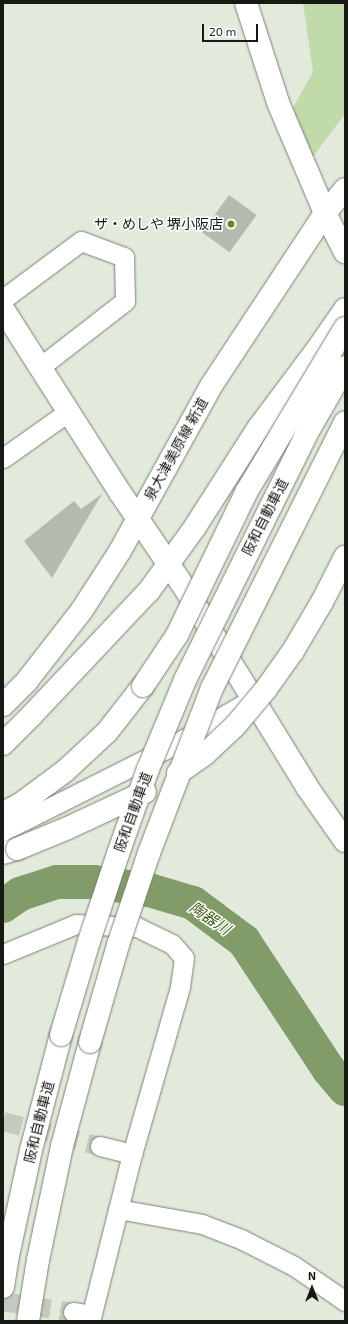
<!DOCTYPE html>
<html>
<head>
<meta charset="utf-8">
<style>
  body { margin:0 }
  #map { position:relative; width:348px; height:1324px; overflow:hidden; background:#e2eadc; font-family:"Exo 2","Noto Sans JP",sans-serif }
  div>[style] { position:absolute }
  .green>* { inset:0; background:#c0daaa }
  .river>* { height:34px; margin:-17px; padding:0 17px; transform-origin:17px; border-radius:17px; background:#819c68 }
  .building>* { inset:0; background:#b4bbae; transform-origin:0 0 }
  .street-tunnel>* { height:19px; margin-top:-9.5px; transform-origin:0; background:repeating-linear-gradient(90deg,#c3cbbe 0 19px,transparent 0 29px) }
  .roads { filter:drop-shadow(0 0 1px #7b8275) drop-shadow(0 0 1px #7b8275) }
  .street>* { height:19px; margin:-9.5px; padding:0 9.5px; transform-origin:9.5px; border-radius:9.5px; background:#fff }
  .secondary>* { height:22px; margin:-11px; padding:0 11px; transform-origin:11px; border-radius:11px; background:#fff }
  .primary>* { height:22px; margin:-11px; padding:0 11px; transform-origin:11px; border-radius:11px; background:#fff }
  .highway>* { height:22px; margin:-11px; padding:0 11px; transform-origin:11px; border-radius:11px; background:#fff }
  .bridges { filter:drop-shadow(0 0 1px #7b8275) drop-shadow(0 0 1px #7b8275) }
  .highway-bridge>* { height:22px; margin:-11px; padding:0 11px; transform-origin:11px; border-radius:11px; background:#fff }
  .dots>* { width:11px; height:11px; translate:-50% -50%; box-sizing:border-box; border:2px solid #fff; border-radius:50% }
  span { translate:-50% -50%; white-space:nowrap; text-align:center; line-height:1.15; -webkit-text-stroke:3px #fff; paint-order:stroke }
  .poi-label { font-size:14px; color:#161914 }
  .right { translate:-100% -50%; text-align:right }
  .street-label { font-size:14px; color:#161914 }
  .water-label { font-size:15px; color:#375809; font-style:italic }
  .frame { position:absolute; inset:0; border:4px solid #161914; pointer-events:none }
  .north { position:absolute; left:292px; top:1268px; width:40px; height:40px; -webkit-text-stroke:3px #fff; paint-order:stroke; rotate:0deg; font-size:11px; font-weight:700; line-height:16px; text-align:center; color:#161914 }
  .north::after { content:''; display:block; margin:auto; width:14px; height:18px; background:#161914; clip-path:polygon(50% 0,100% 100%,50% 72%,0 100%) }
  .scale { position:absolute; left:202px; top:24px; width:56px; height:18px; box-sizing:border-box; border:2px solid #161914; border-top:0; padding-left:5px; font-size:12px; line-height:14px; white-space:nowrap; color:#161914; -webkit-text-stroke:3px #fff; paint-order:stroke }
</style>
</head>
<body>
<div id="map">
  <div class="green">
    <i style="clip-path:polygon(303px 3px,345px 3px,345px 114px,311px 159px,293px 108px,313px 72px)"></i>
  </div>
  <div class="river">
    <i style="left:3px;top:906px;width:21px;rotate:-35deg"></i>
    <i style="left:20px;top:894px;width:39px;rotate:-18deg"></i>
    <i style="left:57px;top:882px;width:37px"></i>
    <i style="left:94px;top:882px;width:56px;rotate:8.3deg"></i>
    <i style="left:149px;top:890px;width:46px;rotate:16.5deg"></i>
    <i style="left:193px;top:903px;width:64px;rotate:36.7deg"></i>
    <i style="left:244px;top:941px;width:154px;rotate:56.6deg"></i>
    <i style="left:329px;top:1070px;width:25px;rotate:50deg"></i>
  </div>
  <div class="building">
    <i style="left:229px;top:195px;width:34px;height:46px;rotate:36deg"></i>
    <i style="clip-path:polygon(102px 494px,52px 578px,24px 541px,74px 501px,81px 509px)"></i>
  </div>
  <div class="street-tunnel">
    <i style="left:3px;top:1121px;width:100px;rotate:14.5deg"></i>
    <i style="left:3px;top:1301px;width:71px;rotate:8.9deg"></i>
  </div>
  <div class="roads">
    <div class="street">
      <i style="left:3px;top:299px;width:97px;rotate:-36.6deg"></i>
      <i style="left:81px;top:241px;width:46px;rotate:20.4deg"></i>
      <i style="left:124px;top:257px;width:44px;rotate:88.7deg"></i>
      <i style="left:125px;top:301px;width:108px;rotate:142.2deg"></i>
      <i style="left:3px;top:458px;width:80px;rotate:-35.3deg"></i>
      <i style="left:3px;top:831px;width:189px;rotate:-26.7deg"></i>
      <i style="left:172px;top:746px;width:95px;rotate:-30.3deg"></i>
      <i style="left:3px;top:954px;width:79px;rotate:-22.3deg"></i>
      <i style="left:76px;top:924px;width:61px;rotate:2.8deg"></i>
      <i style="left:137px;top:927px;width:39px;rotate:26deg"></i>
      <i style="left:172px;top:944px;width:18px;rotate:49deg"></i>
      <i style="left:184px;top:958px;width:29px;rotate:98deg"></i>
      <i style="left:180px;top:987px;width:174px;rotate:106deg"></i>
      <i style="left:132px;top:1154px;width:172px;rotate:104.1deg"></i>
      <i style="left:100px;top:1146px;width:33px;rotate:14deg"></i>
      <i style="left:118px;top:1209px;width:85px;rotate:10.1deg"></i>
      <i style="left:202px;top:1224px;width:42px;rotate:21deg"></i>
      <i style="left:241px;top:1239px;width:59px;rotate:27deg"></i>
      <i style="left:294px;top:1266px;width:62px;rotate:34.5deg"></i>
      <i style="left:73px;top:1312px;width:18px;rotate:9deg"></i>
    </div>
    <div class="secondary">
      <i style="left:246px;top:3px;width:107px;rotate:72.1deg"></i>
      <i style="left:279px;top:105px;width:117px;rotate:66.9deg"></i>
      <i style="left:325px;top:213px;width:44px;rotate:62.9deg"></i>
      <i style="left:3px;top:309px;width:219px;rotate:57.5deg"></i>
      <i style="left:121px;top:494px;width:116px;rotate:55.9deg"></i>
      <i style="left:186px;top:590px;width:231px;rotate:58.4deg"></i>
      <i style="left:307px;top:787px;width:66px;rotate:54.9deg"></i>
    </div>
    <div class="primary">
      <i style="left:3px;top:705px;width:33px;rotate:-45deg"></i>
      <i style="left:26px;top:682px;width:91px;rotate:-52.1deg"></i>
      <i style="left:82px;top:610px;width:70px;rotate:-57.2deg"></i>
      <i style="left:120px;top:551px;width:188px;rotate:-61.1deg"></i>
      <i style="left:211px;top:386px;width:207px;rotate:-56.6deg"></i>
      <i style="left:325px;top:213px;width:31px;rotate:-50deg"></i>
      <i style="left:3px;top:744px;width:40px;rotate:-45deg"></i>
      <i style="left:31px;top:716px;width:172px;rotate:-46.7deg"></i>
      <i style="left:149px;top:591px;width:79px;rotate:-54.3deg"></i>
      <i style="left:195px;top:527px;width:119px;rotate:-57.4deg"></i>
      <i style="left:259px;top:427px;width:104px;rotate:-53.2deg"></i>
      <i style="left:321px;top:344px;width:42px;rotate:-55.6deg"></i>
    </div>
    <div class="highway">
      <i style="left:3px;top:813px;width:18px;rotate:-27deg"></i>
      <i style="left:19px;top:805px;width:57px;rotate:-36.5deg"></i>
      <i style="left:65px;top:771px;width:57px;rotate:-42.9deg"></i>
      <i style="left:107px;top:732px;width:58px;rotate:-52deg"></i>
      <i style="left:3px;top:853px;width:15px;rotate:-16deg"></i>
      <i style="left:3px;top:1287px;width:36px;rotate:-81deg"></i>
      <i style="left:9px;top:1251px;width:103px;rotate:-77.7deg"></i>
      <i style="left:31px;top:1150px;width:119px;rotate:-75.4deg"></i>
      <i style="left:28px;top:1321px;width:62px;rotate:-80.7deg"></i>
      <i style="left:38px;top:1260px;width:116px;rotate:-78.1deg"></i>
      <i style="left:62px;top:1146px;width:108px;rotate:-74.9deg"></i>
    </div>
  </div>
  <div class="bridges">
    <div class="highway-bridge">
      <i style="left:143px;top:686px;width:61px;rotate:-56.3deg"></i>
      <i style="left:177px;top:635px;width:160px;rotate:-64.1deg"></i>
      <i style="left:247px;top:491px;width:190px;rotate:-59deg"></i>
      <i style="left:178px;top:773px;width:32px;rotate:-35deg"></i>
      <i style="left:204px;top:755px;width:42px;rotate:-43.1deg"></i>
      <i style="left:235px;top:726px;width:48px;rotate:-50deg"></i>
      <i style="left:266px;top:689px;width:47px;rotate:-54.6deg"></i>
      <i style="left:293px;top:651px;width:57px;rotate:-59.4deg"></i>
      <i style="left:322px;top:602px;width:51px;rotate:-62.9deg"></i>
      <i style="left:17px;top:849px;width:55px;rotate:-22.4deg"></i>
      <i style="left:68px;top:828px;width:85px;rotate:-25.1deg"></i>
      <i style="left:61px;top:1035px;width:98px;rotate:-73.4deg"></i>
      <i style="left:89px;top:941px;width:92px;rotate:-71.6deg"></i>
      <i style="left:118px;top:854px;width:90px;rotate:-70.6deg"></i>
      <i style="left:148px;top:769px;width:96px;rotate:-67.4deg"></i>
      <i style="left:185px;top:680px;width:275px;rotate:-63.7deg"></i>
      <i style="left:307px;top:433px;width:76px;rotate:-60.1deg"></i>
      <i style="left:90px;top:1042px;width:101px;rotate:-73.9deg"></i>
      <i style="left:118px;top:945px;width:97px;rotate:-71.4deg"></i>
      <i style="left:149px;top:853px;width:177px;rotate:-69.1deg"></i>
      <i style="left:212px;top:688px;width:297px;rotate:-63.4deg"></i>
    </div>
  </div>
  <div class="dots">
    <i style="left:231px;top:224px;background:#5e8d21"></i>
  </div>
  <div class="poi-label">
    <span class="right" style="left:223px;top:224px">ザ・めしや 堺小阪店</span>
  </div>
  <div class="street-label">
    <span style="left:176px;top:449px;rotate:-61deg">泉大津美原線 新道</span>
    <span style="left:265px;top:517px;rotate:-63deg">阪和自動車道</span>
    <span style="left:133px;top:812px;rotate:-70deg">阪和自動車道</span>
    <span style="left:39px;top:1122px;rotate:-76deg">阪和自動車道</span>
  </div>
  <div class="water-label">
    <span style="left:210px;top:918px;rotate:34deg">陶器川</span>
  </div>
  <div class="frame"></div>
  <div class="north">N</div>
  <div class="scale">20 m</div>
</div>
</body>
</html>
